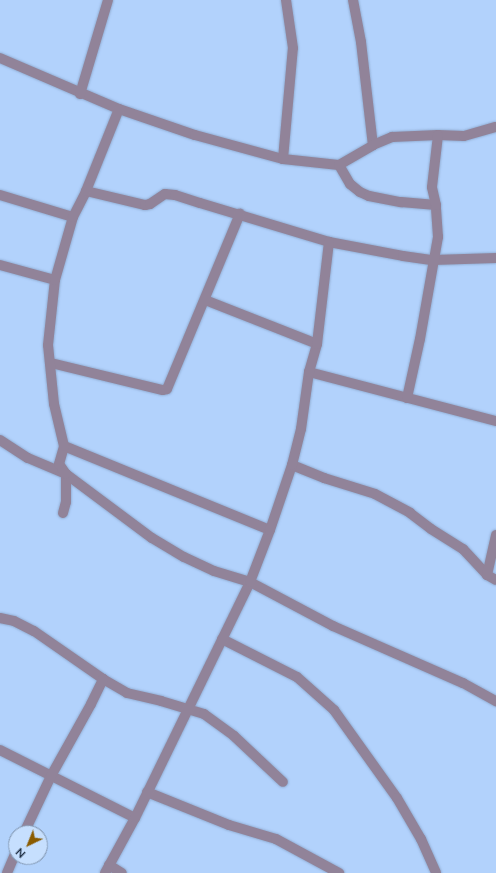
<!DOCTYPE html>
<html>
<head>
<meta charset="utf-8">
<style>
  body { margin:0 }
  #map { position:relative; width:496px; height:873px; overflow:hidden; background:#b2d2fc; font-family:Lato,sans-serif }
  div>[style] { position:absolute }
  .roads { filter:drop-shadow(0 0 1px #93afd5) drop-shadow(0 0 1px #93afd5) }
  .minor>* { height:10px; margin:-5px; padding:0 5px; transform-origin:5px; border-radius:5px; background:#918399 }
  span { translate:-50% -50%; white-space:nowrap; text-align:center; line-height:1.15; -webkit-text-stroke:4px #c6dffe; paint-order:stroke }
  .north { position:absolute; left:8px; top:825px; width:40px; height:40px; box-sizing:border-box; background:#c6dffe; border:1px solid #8095af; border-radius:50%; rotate:223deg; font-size:11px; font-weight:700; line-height:16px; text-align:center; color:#162539 }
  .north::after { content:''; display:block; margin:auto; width:14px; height:18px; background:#8a5b00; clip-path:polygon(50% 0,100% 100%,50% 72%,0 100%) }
</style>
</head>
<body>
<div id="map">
  <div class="roads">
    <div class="minor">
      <i style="left:353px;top:0;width:43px;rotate:79.2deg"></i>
      <i style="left:361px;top:42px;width:104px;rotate:83.4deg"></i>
      <i style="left:0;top:58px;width:129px;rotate:23.2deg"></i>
      <i style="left:119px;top:109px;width:80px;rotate:18.9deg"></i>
      <i style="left:195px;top:135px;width:91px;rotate:15.3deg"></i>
      <i style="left:283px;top:159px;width:56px;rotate:6.1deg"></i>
      <i style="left:339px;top:165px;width:22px;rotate:60deg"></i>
      <i style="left:350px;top:184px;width:13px;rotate:39deg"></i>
      <i style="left:360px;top:192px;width:10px;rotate:24deg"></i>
      <i style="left:369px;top:196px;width:33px;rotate:11deg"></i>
      <i style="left:401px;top:202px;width:35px;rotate:5deg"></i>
      <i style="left:80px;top:94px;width:98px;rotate:-73.4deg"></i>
      <i style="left:283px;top:159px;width:111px;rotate:-84.9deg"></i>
      <i style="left:293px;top:48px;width:49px;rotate:-98.3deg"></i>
      <i style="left:339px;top:165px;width:39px;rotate:-30deg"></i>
      <i style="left:373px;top:145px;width:21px;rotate:-23deg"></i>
      <i style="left:392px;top:137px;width:46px;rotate:-2.5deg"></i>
      <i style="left:438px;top:135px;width:26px;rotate:2deg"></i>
      <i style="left:464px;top:136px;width:33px;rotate:-16deg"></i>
      <i style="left:86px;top:191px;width:61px;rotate:13.3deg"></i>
      <i style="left:145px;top:205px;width:5px;rotate:-11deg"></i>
      <i style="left:150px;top:204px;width:18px;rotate:-34deg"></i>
      <i style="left:165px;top:194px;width:10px;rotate:6deg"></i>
      <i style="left:175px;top:195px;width:26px;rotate:18deg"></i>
      <i style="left:200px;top:203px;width:135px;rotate:16.8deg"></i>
      <i style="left:329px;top:242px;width:75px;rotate:10.7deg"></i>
      <i style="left:403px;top:256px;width:30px;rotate:8deg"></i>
      <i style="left:433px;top:260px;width:63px;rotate:-1.8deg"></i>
      <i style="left:0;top:195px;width:76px;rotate:16.8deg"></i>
      <i style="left:0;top:265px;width:57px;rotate:15.3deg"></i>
      <i style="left:205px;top:300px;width:120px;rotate:21.4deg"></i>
      <i style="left:51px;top:363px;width:115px;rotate:13.6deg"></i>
      <i style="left:163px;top:390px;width:4px;rotate:-14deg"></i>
      <i style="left:167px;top:389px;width:190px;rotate:-67.4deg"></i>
      <i style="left:309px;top:372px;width:193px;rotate:14.7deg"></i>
      <i style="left:407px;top:398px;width:60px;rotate:-77.6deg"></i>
      <i style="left:420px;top:339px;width:104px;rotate:-80deg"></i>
      <i style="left:438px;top:237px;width:32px;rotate:-94deg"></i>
      <i style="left:436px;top:205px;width:18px;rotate:-103deg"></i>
      <i style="left:432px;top:187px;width:52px;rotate:-83.4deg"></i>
      <i style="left:0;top:440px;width:33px;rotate:33deg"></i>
      <i style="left:28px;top:458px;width:41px;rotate:22.8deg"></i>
      <i style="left:66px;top:474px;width:107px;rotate:36.7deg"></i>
      <i style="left:152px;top:538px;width:37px;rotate:31deg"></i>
      <i style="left:184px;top:557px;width:33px;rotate:25deg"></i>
      <i style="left:214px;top:571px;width:38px;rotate:17deg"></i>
      <i style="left:250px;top:582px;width:94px;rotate:27.9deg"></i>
      <i style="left:333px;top:626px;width:142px;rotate:23.7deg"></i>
      <i style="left:463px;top:683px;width:38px;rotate:29deg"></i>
      <i style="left:64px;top:446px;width:222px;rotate:22.2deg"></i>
      <i style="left:292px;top:465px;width:35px;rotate:22deg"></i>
      <i style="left:324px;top:478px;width:53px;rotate:17.4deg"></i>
      <i style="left:375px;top:494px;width:40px;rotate:28deg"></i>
      <i style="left:410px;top:513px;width:26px;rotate:37deg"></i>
      <i style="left:431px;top:529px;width:38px;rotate:32deg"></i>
      <i style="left:463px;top:549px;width:35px;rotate:47deg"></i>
      <i style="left:487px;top:575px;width:10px;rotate:29deg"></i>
      <i style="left:63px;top:513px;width:11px;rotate:-75deg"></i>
      <i style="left:66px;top:502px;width:28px;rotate:-90deg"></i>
      <i style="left:66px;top:474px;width:12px;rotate:-125deg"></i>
      <i style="left:59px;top:464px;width:19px;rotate:-74deg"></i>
      <i style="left:64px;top:446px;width:43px;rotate:-103.4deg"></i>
      <i style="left:54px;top:404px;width:59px;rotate:-95.8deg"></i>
      <i style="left:48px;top:345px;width:65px;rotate:-83.9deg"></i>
      <i style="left:55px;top:280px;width:66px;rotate:-74.1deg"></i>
      <i style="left:73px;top:217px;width:29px;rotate:-63deg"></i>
      <i style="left:86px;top:191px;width:88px;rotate:-68.1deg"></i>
      <i style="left:487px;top:575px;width:41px;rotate:-77.3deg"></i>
      <i style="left:0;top:618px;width:14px;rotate:12deg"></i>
      <i style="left:14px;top:621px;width:22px;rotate:27deg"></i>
      <i style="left:34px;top:631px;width:84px;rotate:34.8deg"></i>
      <i style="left:103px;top:679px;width:28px;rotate:30deg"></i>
      <i style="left:127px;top:693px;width:35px;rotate:13deg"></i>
      <i style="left:161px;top:701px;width:45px;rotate:16.8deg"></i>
      <i style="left:204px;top:714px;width:37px;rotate:36deg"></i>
      <i style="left:234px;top:736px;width:67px;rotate:43.2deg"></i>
      <i style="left:222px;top:639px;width:84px;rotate:26.9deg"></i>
      <i style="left:297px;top:677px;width:50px;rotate:41.7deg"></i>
      <i style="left:334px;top:710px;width:108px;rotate:54.4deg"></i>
      <i style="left:397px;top:798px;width:48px;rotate:59.7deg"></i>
      <i style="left:421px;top:839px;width:37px;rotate:66deg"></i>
      <i style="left:0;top:750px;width:151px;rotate:26.7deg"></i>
      <i style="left:147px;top:792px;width:88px;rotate:21.9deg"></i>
      <i style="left:229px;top:825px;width:49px;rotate:16.6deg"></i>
      <i style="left:276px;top:839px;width:72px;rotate:28.4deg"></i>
      <i style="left:24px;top:833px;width:63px;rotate:-64.7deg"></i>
      <i style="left:51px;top:776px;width:82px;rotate:-60.9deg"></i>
      <i style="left:91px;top:704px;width:28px;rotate:-64deg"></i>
      <i style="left:109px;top:865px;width:15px;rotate:32deg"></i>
      <i style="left:7px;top:873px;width:23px;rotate:-67deg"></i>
      <i style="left:105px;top:873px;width:63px;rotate:-61.4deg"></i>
      <i style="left:135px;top:818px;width:263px;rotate:-64deg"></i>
      <i style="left:250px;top:582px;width:56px;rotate:-69deg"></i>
      <i style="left:270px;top:530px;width:69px;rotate:-71.3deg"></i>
      <i style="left:292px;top:465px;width:37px;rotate:-76deg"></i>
      <i style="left:301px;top:429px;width:58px;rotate:-82deg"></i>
      <i style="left:309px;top:372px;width:29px;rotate:-74deg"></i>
      <i style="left:317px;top:344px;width:103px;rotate:-83.3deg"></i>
    </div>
  </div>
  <div class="north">N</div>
</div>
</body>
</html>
